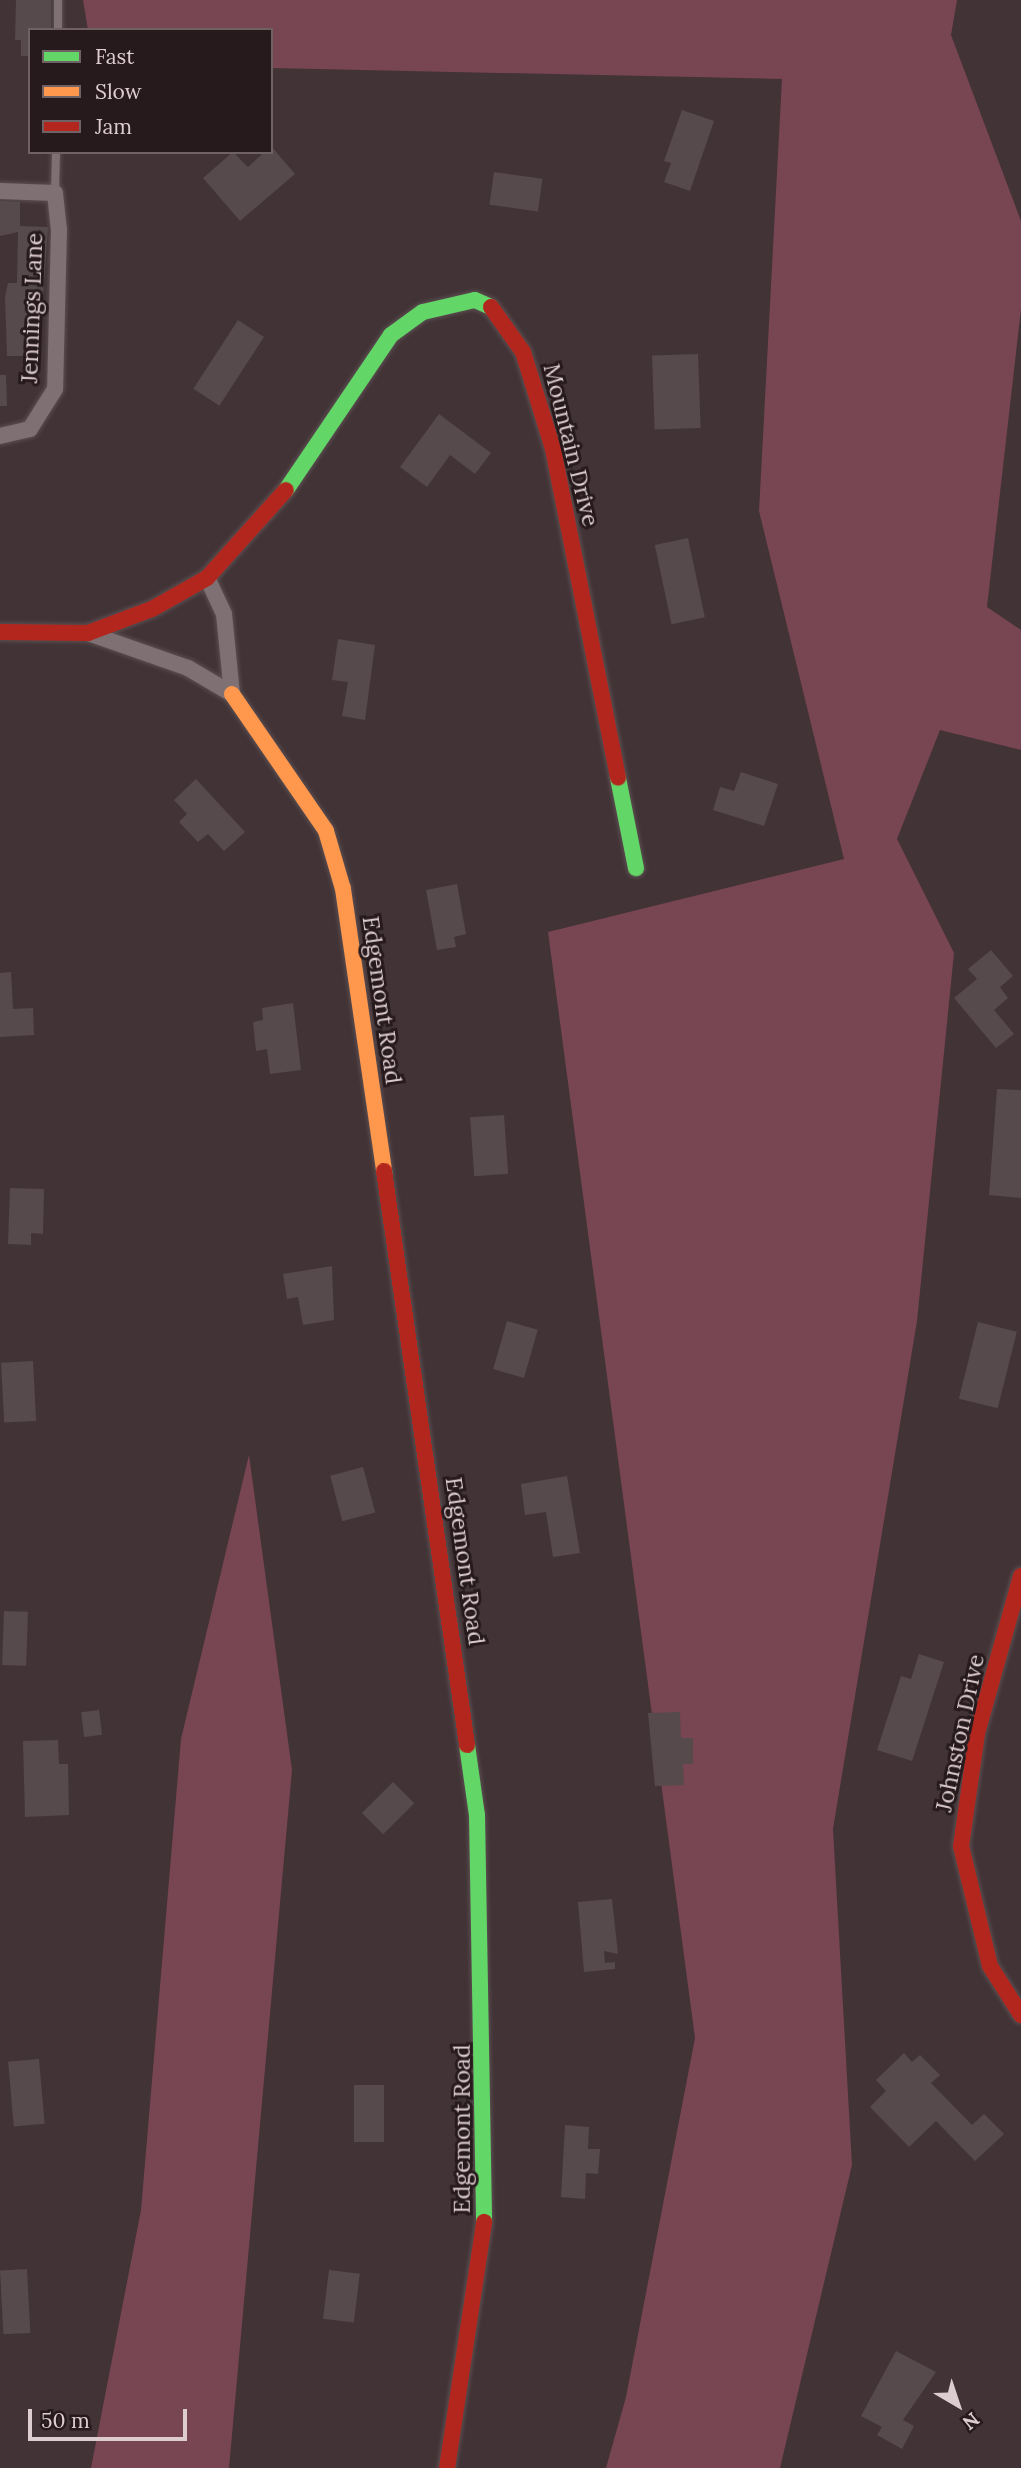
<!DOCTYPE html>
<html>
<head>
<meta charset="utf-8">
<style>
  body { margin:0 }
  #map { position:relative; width:1021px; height:2468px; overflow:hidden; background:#423336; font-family:Lora,serif }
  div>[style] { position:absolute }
  .green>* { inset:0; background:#784553 }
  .building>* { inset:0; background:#564a4d; transform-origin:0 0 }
  .roads { filter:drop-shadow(0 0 2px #5b4f51) drop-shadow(0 0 2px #5b4f51) }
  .lane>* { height:8px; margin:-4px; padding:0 4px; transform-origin:4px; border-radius:4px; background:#7e7073 }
  .street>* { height:16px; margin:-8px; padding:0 8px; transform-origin:8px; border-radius:8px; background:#7e7073 }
  .fast>* { height:16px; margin:-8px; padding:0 8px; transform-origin:8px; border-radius:8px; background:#63d668 }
  .slow>* { height:16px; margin:-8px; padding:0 8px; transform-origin:8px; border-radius:8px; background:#ff974d }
  .jam>* { height:16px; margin:-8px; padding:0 8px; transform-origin:8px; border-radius:8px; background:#b3261e }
  span { translate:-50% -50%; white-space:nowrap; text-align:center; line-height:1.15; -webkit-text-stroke:6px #261a1c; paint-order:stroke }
  .street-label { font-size:23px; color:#decdd0 }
  .legend { position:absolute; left:28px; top:28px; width:245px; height:126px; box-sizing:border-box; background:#261a1c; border:2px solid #706264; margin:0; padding:9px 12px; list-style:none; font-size:21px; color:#decdd0 }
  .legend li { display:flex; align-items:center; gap:14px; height:35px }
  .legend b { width:35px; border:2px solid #706264 }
  .north { position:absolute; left:923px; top:2370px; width:70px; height:70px; -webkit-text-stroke:5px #261a1c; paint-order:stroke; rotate:141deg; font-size:19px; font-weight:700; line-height:28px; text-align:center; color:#decdd0 }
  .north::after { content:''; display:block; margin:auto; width:24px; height:32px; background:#decdd0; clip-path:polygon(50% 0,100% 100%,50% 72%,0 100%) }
  .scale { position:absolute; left:28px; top:2409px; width:159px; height:32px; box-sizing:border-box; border:4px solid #decdd0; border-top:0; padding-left:9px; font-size:21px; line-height:24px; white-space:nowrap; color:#decdd0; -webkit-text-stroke:5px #261a1c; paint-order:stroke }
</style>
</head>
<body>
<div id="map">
  <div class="green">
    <i style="clip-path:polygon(83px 0,957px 0,951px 35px,1021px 221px,1021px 309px,987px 607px,1021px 630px,1021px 750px,940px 730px,897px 839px,954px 953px,917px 1321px,833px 1829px,852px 2165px,780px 2468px,606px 2468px,626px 2397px,695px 2038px,548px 932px,844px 859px,759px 511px,782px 79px,271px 68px,271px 30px,88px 30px)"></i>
    <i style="clip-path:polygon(249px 1455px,292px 1770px,229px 2468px,91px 2468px,141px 2210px,181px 1739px)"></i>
  </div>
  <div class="building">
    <i style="clip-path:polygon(16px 0,51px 0,51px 30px,30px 30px,30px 56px,21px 56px,21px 40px,15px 40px)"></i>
    <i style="clip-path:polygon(682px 110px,714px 121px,690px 191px,664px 182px,671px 163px,664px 161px)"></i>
    <i style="clip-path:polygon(271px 146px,295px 174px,240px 221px,203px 178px,233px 152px,248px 167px)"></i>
    <i style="left:494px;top:172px;width:49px;height:33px;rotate:8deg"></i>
    <i style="clip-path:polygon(0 201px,20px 202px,20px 226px,48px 227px,39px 356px,7px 356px,5px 297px,8px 283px,17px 283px,18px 232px,0 236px)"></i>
    <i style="left:238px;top:320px;width:31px;height:82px;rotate:33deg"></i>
    <i style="left:698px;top:354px;width:74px;height:46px;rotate:88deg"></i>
    <i style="clip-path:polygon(0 375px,6px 375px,7px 406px,0 406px)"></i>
    <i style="clip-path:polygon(439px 414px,491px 453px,475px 474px,450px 455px,427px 487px,400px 467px)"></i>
    <i style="left:688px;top:538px;width:81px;height:34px;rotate:78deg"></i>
    <i style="clip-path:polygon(338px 639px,375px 645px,365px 720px,342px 716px,348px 682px,332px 680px)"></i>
    <i style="clip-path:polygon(741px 772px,778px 784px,764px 826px,713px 810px,720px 787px,734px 791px)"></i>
    <i style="clip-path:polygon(196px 779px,245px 832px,224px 851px,208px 834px,198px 842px,179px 822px,187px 814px,174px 800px)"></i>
    <i style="clip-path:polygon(457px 884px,466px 934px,454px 937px,456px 947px,437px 950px,426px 890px)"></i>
    <i style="clip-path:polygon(991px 950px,1013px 976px,1000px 987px,1008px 998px,994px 1010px,1014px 1034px,996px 1048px,954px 998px,977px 979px,968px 969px)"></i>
    <i style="clip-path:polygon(11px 972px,13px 1009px,33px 1008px,34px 1035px,0 1037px,0 973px)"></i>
    <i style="clip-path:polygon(293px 1003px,301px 1070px,270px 1074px,267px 1049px,256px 1051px,253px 1022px,263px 1020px,262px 1008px)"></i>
    <i style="clip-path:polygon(997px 1089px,1021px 1090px,1021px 1198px,989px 1195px)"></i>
    <i style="left:504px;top:1115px;width:59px;height:34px;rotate:86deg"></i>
    <i style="clip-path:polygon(10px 1188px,44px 1189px,43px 1234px,31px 1233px,31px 1245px,8px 1244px)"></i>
    <i style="clip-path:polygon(332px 1266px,334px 1320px,303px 1325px,298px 1297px,287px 1299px,283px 1274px)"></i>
    <i style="left:507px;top:1321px;width:32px;height:50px;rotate:16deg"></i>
    <i style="left:978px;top:1322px;width:40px;height:79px;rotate:14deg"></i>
    <i style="left:33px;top:1361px;width:60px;height:32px;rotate:87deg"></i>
    <i style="left:363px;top:1467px;width:47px;height:34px;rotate:75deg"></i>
    <i style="clip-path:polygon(567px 1476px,580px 1553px,553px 1557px,546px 1512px,525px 1515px,521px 1484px)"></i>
    <i style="left:4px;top:1611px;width:24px;height:54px;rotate:2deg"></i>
    <i style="clip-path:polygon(919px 1654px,944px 1662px,912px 1761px,877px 1750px,901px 1676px,911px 1679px)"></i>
    <i style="left:99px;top:1710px;width:25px;height:18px;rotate:83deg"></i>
    <i style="clip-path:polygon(680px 1712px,681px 1738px,693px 1738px,693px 1764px,683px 1764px,684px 1785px,655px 1786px,648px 1713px)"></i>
    <i style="clip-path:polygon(58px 1740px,59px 1764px,68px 1764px,69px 1815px,25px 1817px,23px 1741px)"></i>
    <i style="left:393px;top:1782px;width:30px;height:44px;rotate:45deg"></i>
    <i style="clip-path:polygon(612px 1899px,618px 1954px,604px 1951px,605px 1963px,615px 1962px,615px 1969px,584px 1972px,578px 1902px)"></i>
    <i style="clip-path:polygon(904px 2053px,912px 2062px,920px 2055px,940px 2075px,931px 2083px,972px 2125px,984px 2114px,1004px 2134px,975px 2161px,936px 2121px,909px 2147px,870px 2107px,886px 2091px,876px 2080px)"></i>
    <i style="left:39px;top:2059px;width:65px;height:31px;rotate:85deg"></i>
    <i style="left:354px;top:2085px;width:30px;height:57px"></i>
    <i style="clip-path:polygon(565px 2125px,589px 2127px,588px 2149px,600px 2149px,598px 2174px,586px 2173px,585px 2199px,561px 2197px)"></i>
    <i style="left:27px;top:2269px;width:64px;height:27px;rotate:87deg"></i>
    <i style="left:329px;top:2270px;width:31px;height:49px;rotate:7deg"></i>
    <i style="clip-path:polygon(896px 2351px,936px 2372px,903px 2420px,914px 2426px,902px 2449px,877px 2435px,882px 2427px,861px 2416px)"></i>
  </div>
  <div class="roads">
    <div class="lane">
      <i style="left:58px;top:30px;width:30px;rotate:-90deg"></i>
      <i style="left:55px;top:193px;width:41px;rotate:-88.6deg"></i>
    </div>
    <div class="street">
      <i style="left:0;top:191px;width:55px;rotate:2.1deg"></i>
      <i style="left:55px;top:193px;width:36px;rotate:84deg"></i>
      <i style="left:59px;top:229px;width:160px;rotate:91.4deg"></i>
      <i style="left:55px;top:389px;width:47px;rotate:122deg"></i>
      <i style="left:30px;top:429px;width:31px;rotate:167deg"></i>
      <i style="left:88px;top:633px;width:106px;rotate:19.3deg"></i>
      <i style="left:188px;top:668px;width:51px;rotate:30.6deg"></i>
      <i style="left:232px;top:694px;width:80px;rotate:-95.7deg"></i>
      <i style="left:224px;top:614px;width:40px;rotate:-115deg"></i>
    </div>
    <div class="fast">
      <i style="left:286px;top:490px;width:187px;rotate:-55.9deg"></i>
      <i style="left:391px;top:335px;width:39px;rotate:-36deg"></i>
      <i style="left:423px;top:312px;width:53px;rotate:-13deg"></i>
      <i style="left:475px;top:300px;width:17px;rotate:24deg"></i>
      <i style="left:618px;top:778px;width:92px;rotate:78.7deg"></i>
      <i style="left:467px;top:1745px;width:71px;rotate:81.9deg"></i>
      <i style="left:477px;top:1815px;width:407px;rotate:89deg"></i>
    </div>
    <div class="slow">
      <i style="left:232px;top:694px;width:166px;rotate:55.5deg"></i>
      <i style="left:326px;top:831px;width:60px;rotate:73.7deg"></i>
      <i style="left:343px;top:889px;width:285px;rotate:81.7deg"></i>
    </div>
    <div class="jam">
      <i style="left:491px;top:307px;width:55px;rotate:54.6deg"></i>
      <i style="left:523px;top:352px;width:102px;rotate:72.8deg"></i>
      <i style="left:553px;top:449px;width:335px;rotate:78.8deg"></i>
      <i style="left:0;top:632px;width:88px;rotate:0.7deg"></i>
      <i style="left:88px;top:633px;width:68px;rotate:-20.6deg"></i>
      <i style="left:152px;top:609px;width:63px;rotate:-29.4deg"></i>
      <i style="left:207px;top:578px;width:118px;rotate:-48.1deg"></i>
      <i style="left:384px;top:1171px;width:580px;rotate:81.77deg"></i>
      <i style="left:1021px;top:1576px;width:164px;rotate:105.6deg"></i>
      <i style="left:977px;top:1734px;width:113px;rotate:98.1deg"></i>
      <i style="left:961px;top:1846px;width:123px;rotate:76.4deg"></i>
      <i style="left:990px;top:1966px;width:58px;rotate:57.7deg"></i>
      <i style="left:447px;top:2468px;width:249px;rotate:-81.4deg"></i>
    </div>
  </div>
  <div class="street-label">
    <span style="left:32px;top:308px;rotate:-88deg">Jennings Lane</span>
    <span style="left:571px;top:445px;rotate:76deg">Mountain Drive</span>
    <span style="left:382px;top:1000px;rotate:82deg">Edgemont Road</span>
    <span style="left:465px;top:1561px;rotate:82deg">Edgemont Road</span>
    <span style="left:960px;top:1733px;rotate:-78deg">Johnston Drive</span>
    <span style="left:462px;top:2129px;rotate:-90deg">Edgemont Road</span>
  </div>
  <ul class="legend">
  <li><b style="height:9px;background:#63d668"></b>Fast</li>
  <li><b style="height:9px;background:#ff974d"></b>Slow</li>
  <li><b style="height:9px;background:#b3261e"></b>Jam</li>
  </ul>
  <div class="north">N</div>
  <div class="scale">50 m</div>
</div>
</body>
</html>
